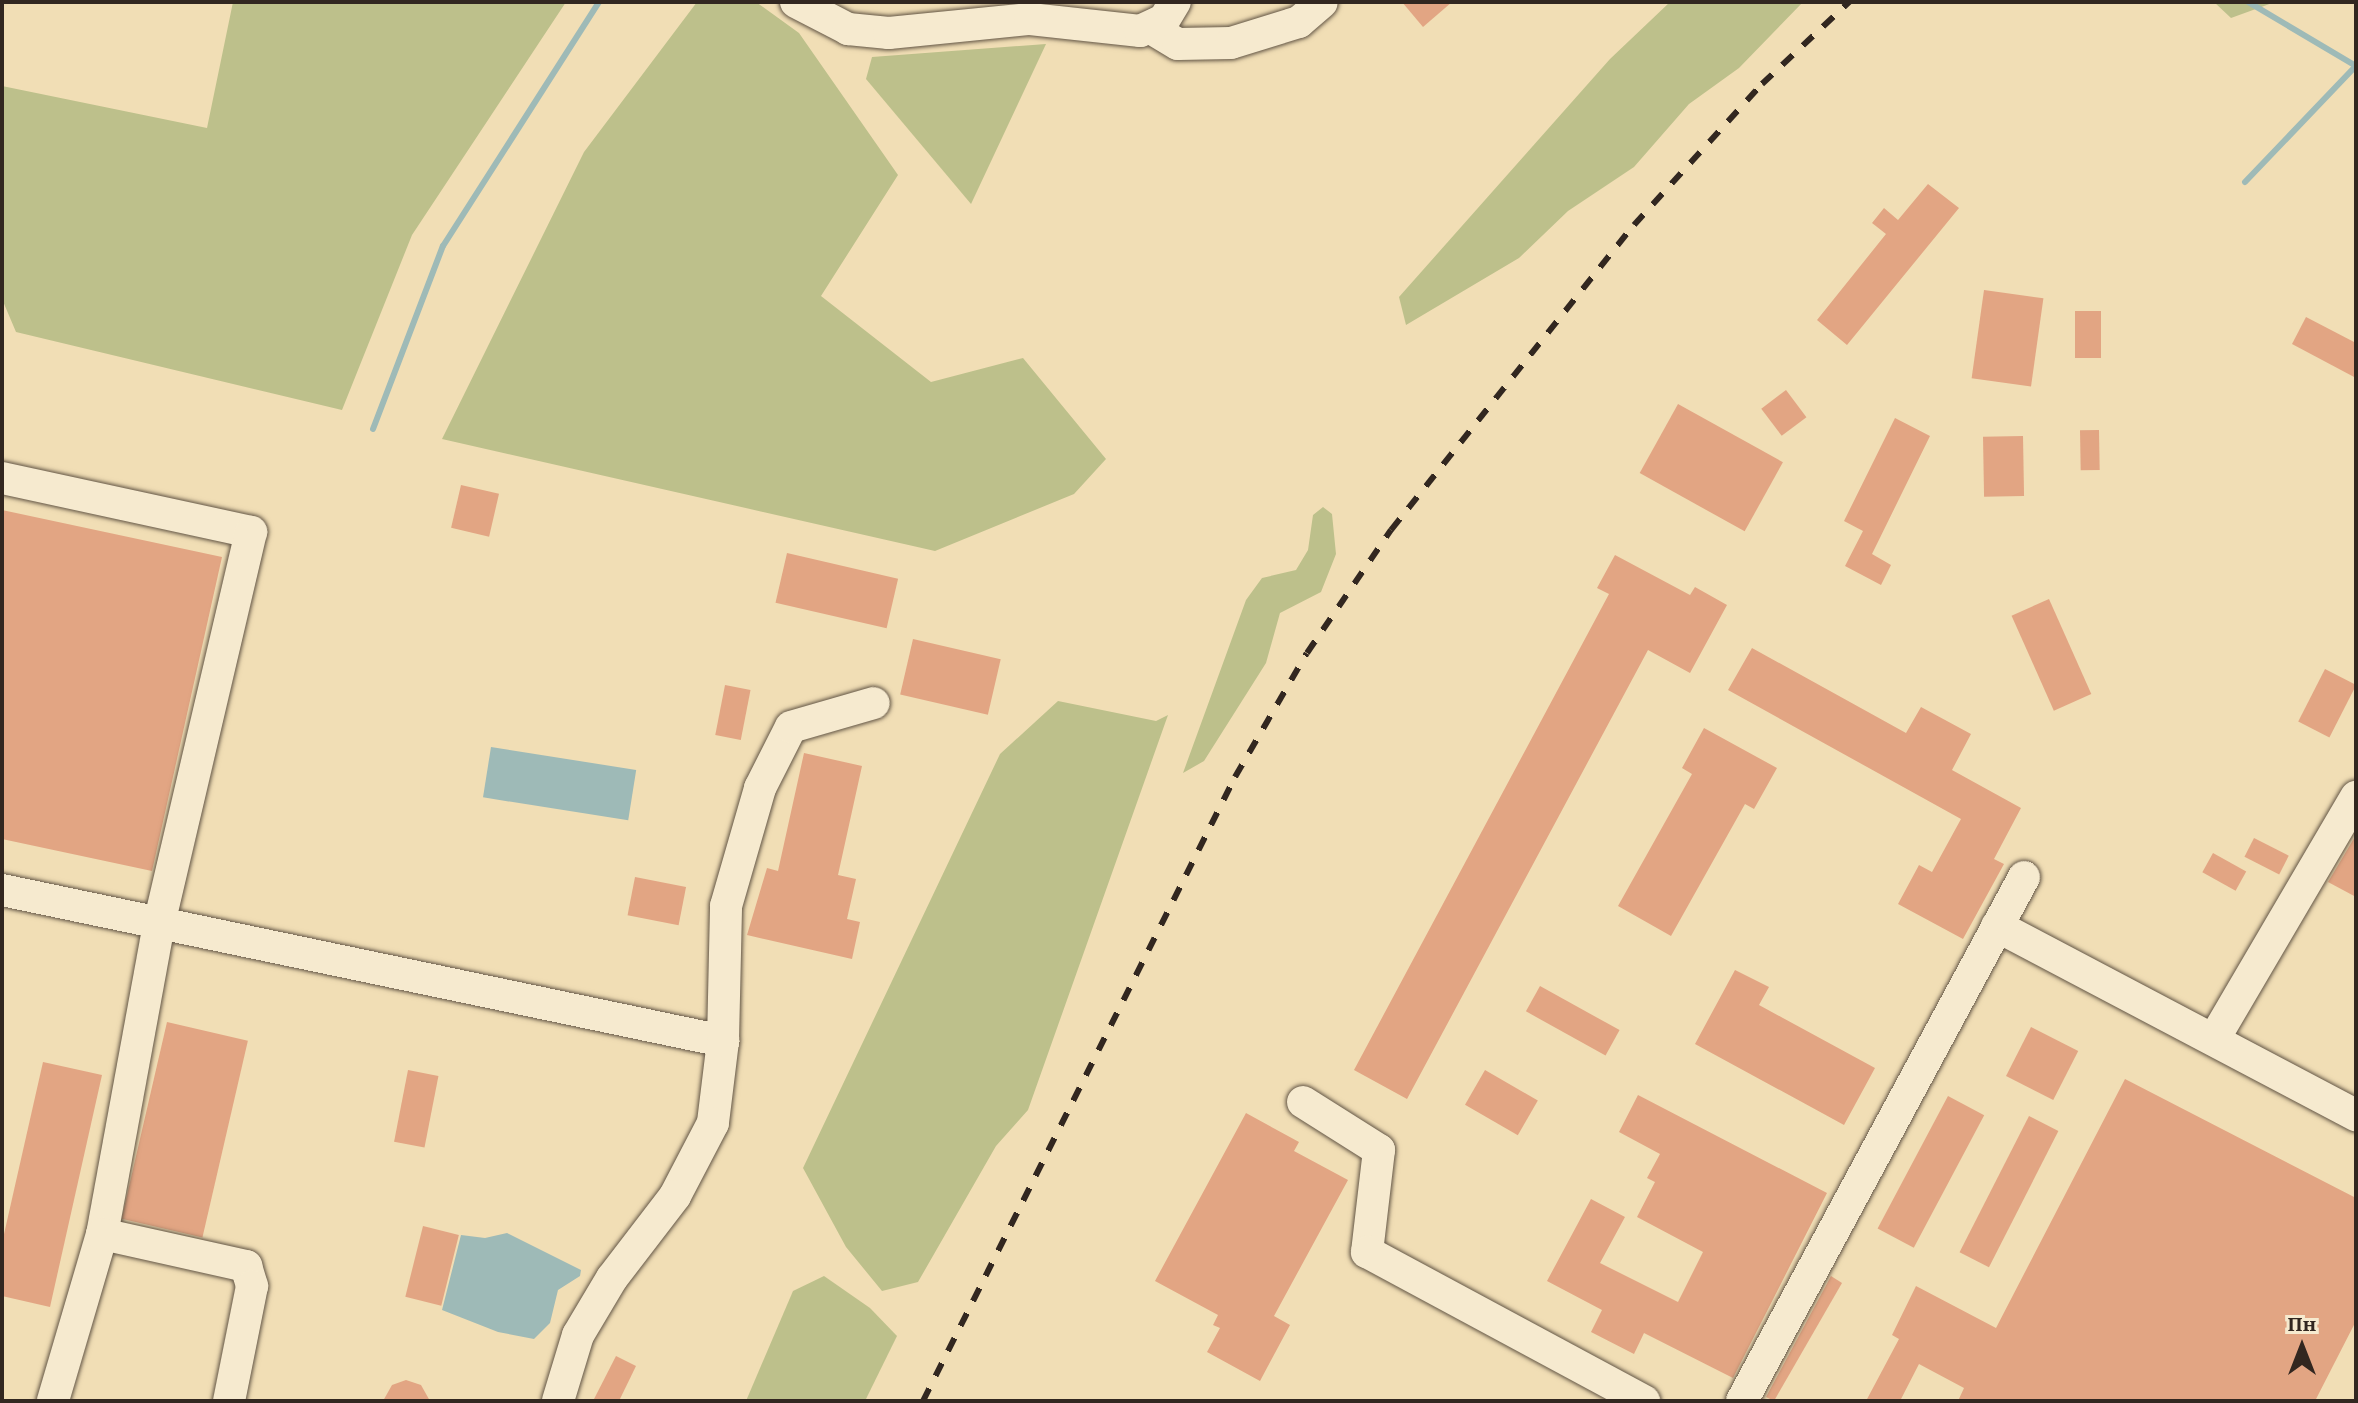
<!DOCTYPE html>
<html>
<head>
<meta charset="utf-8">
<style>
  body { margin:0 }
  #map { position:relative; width:2358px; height:1403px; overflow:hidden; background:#f1deb5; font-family:"Gentium Book Plus",serif }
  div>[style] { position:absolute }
  .green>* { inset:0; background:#bdc08b }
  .water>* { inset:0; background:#9ebab7; transform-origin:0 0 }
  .stream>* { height:6px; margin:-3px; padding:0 3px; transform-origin:3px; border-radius:3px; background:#9ebab7 }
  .building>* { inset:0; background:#e2a583; transform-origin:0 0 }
  .roads { filter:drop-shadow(0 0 2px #625545) drop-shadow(0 0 2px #625545) }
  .minor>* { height:32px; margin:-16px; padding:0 16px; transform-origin:16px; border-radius:16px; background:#f6eacf }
  .rail>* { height:6px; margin-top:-3px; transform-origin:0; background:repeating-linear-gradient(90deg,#322720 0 14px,transparent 0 28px) }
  span { translate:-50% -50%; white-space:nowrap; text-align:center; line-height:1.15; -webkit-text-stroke:8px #f6eacf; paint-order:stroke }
  .frame { position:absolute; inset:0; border:4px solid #322720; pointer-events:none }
  .north { position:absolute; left:2262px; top:1307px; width:80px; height:80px; -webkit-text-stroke:6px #f6eacf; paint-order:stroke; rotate:0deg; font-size:22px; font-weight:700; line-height:32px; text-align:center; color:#322720 }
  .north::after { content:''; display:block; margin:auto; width:28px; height:36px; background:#322720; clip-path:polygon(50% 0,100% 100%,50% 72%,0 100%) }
</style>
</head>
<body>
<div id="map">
  <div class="green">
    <i style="clip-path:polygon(233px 2px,566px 2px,412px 235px,342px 410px,16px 332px,2px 299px,2px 86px,207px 128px)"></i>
    <i style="clip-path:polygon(697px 2px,756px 2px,799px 33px,898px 175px,821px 296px,931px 382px,1023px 358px,1106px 459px,1074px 494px,935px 551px,442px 439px,584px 152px)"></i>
    <i style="clip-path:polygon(1670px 2px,1803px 2px,1739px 68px,1689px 104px,1634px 167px,1568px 211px,1519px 258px,1406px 325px,1399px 297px,1610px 59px)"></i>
    <i style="clip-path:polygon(2214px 2px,2275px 2px,2231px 18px)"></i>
    <i style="clip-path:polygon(1046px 44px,971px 204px,866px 79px,872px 57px)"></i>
    <i style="clip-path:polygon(1323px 507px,1332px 514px,1336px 554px,1321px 592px,1280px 613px,1266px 663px,1204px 761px,1183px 773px,1246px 600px,1262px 578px,1296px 570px,1308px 550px,1313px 515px)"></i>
    <i style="clip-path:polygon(1058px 701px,1156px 721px,1168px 715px,1028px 1110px,996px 1146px,918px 1282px,882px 1291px,846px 1247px,803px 1168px,1000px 754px)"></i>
    <i style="clip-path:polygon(824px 1276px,870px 1308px,897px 1336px,865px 1401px,746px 1401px,793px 1291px)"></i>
  </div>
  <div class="water">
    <i style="left:491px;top:747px;width:147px;height:51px;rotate:9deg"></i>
    <i style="clip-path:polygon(507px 1233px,581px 1270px,580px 1276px,558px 1290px,550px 1323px,534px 1339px,498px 1332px,442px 1310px,461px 1235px,485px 1238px)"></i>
  </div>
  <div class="stream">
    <i style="left:2245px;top:182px;width:161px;rotate:-46.3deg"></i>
    <i style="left:2356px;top:66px;width:126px;rotate:-149.3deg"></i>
    <i style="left:373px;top:429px;width:196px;rotate:-69.1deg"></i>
    <i style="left:443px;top:246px;width:290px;rotate:-57.4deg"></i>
  </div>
  <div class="building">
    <i style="clip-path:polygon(1402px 2px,1452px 2px,1423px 27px)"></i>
    <i style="clip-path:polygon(1928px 184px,1959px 208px,1847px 345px,1817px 320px,1886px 234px,1872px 223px,1884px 208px,1898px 220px)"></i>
    <i style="left:1984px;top:290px;width:60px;height:89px;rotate:8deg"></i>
    <i style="left:2075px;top:311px;width:26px;height:47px"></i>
    <i style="clip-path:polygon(2306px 317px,2356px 343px,2356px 378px,2292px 344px)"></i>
    <i style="left:1786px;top:390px;width:34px;height:31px;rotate:53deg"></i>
    <i style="left:1678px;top:404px;width:120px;height:79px;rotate:29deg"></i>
    <i style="clip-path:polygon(1895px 418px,1930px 436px,1872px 554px,1891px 565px,1881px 585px,1845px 566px,1863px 531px,1844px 521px)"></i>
    <i style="left:2099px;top:430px;width:40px;height:19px;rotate:89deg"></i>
    <i style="left:2023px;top:436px;width:60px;height:40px;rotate:89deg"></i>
    <i style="left:461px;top:485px;width:39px;height:44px;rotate:13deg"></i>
    <i style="clip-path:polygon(2px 510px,222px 557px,152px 871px,2px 839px)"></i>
    <i style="left:787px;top:553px;width:114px;height:51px;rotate:13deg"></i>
    <i style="clip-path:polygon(1615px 555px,1690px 595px,1695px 587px,1727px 605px,1690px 673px,1648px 650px,1407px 1099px,1354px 1070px,1609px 594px,1597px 588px)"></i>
    <i style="left:2049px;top:599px;width:104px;height:41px;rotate:66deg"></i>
    <i style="left:913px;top:639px;width:90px;height:57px;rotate:13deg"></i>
    <i style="clip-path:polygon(1752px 648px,1906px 733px,1921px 707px,1971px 734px,1952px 770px,2021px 808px,1994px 859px,2004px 864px,1963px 939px,1898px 904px,1919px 865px,1932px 872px,1961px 819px,1728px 690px)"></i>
    <i style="left:2325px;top:669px;width:35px;height:59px;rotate:27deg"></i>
    <i style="left:725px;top:685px;width:26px;height:51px;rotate:11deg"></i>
    <i style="clip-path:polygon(1704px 728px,1777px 768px,1754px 809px,1745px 804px,1671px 936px,1618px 906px,1692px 774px,1682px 768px)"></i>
    <i style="clip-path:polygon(804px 753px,862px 766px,838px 875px,856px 879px,847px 919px,860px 922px,852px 959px,747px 935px,767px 868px,778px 871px)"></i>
    <i style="clip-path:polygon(2356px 835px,2356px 897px,2328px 882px)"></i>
    <i style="left:2254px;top:838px;width:39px;height:21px;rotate:27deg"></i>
    <i style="left:2213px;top:853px;width:38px;height:22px;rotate:29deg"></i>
    <i style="left:635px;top:877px;width:52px;height:39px;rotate:11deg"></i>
    <i style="clip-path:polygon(1735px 970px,1769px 987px,1759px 1005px,1875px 1068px,1844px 1125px,1695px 1044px)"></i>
    <i style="left:1540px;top:986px;width:91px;height:29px;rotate:29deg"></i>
    <i style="left:167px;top:1022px;width:83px;height:202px;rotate:13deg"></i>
    <i style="left:2031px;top:1027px;width:53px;height:55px;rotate:27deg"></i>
    <i style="clip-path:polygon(43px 1062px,102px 1075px,50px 1307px,2px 1296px,2px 1243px)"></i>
    <i style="left:408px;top:1070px;width:31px;height:73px;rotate:11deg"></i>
    <i style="left:1485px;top:1070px;width:61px;height:40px;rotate:30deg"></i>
    <i style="clip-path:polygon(2125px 1079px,2356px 1198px,2356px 1321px,2315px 1401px,1958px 1401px,1964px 1388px,1919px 1364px,1900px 1401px,1866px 1401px,1899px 1339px,1892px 1335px,1916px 1286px,1996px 1328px)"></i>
    <i style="clip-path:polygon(1638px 1095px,1827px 1193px,1733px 1378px,1644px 1333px,1634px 1354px,1591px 1332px,1602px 1310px,1547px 1281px,1591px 1199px,1625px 1217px,1600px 1263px,1678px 1302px,1703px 1252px,1637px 1217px,1655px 1182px,1647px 1178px,1660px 1154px,1619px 1132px)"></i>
    <i style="left:1948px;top:1096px;width:41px;height:150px;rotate:28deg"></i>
    <i style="clip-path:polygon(1246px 1113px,1299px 1142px,1294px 1151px,1348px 1180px,1274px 1316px,1290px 1325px,1260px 1381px,1207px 1352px,1220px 1328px,1213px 1325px,1218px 1315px,1155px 1281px)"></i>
    <i style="left:2029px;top:1116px;width:33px;height:153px;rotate:27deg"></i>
    <i style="left:423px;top:1226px;width:37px;height:73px;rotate:14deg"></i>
    <i style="clip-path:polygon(1831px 1276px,1842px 1283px,1774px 1401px,1766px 1397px)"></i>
    <i style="clip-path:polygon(616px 1356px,636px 1366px,619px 1401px,593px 1401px)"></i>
    <i style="clip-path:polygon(406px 1380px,421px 1385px,430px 1401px,383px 1401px,392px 1385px)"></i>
  </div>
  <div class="roads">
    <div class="minor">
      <i style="left:796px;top:2px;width:59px;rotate:27.4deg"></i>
      <i style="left:848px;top:29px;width:41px;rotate:5.6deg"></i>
      <i style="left:889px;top:33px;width:142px;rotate:-5.7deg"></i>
      <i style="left:1030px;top:19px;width:111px;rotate:6.2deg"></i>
      <i style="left:1140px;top:31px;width:26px;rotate:-25deg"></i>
      <i style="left:1164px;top:20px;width:21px;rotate:-59deg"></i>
      <i style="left:1151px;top:28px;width:31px;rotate:31deg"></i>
      <i style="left:1178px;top:44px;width:53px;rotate:-1.1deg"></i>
      <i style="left:1231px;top:43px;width:71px;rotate:-17.2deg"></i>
      <i style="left:1299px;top:22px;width:30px;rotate:-41deg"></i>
      <i style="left:2px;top:478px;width:255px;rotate:12.2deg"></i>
      <i style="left:251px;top:532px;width:403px;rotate:103.2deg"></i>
      <i style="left:159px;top:924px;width:315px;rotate:100.4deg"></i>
      <i style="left:102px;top:1234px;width:174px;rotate:106.4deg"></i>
      <i style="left:2px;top:890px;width:737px;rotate:11.83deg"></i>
      <i style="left:723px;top:1041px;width:83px;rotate:97deg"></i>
      <i style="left:713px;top:1123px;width:82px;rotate:117.5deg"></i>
      <i style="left:675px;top:1196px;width:103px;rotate:127.5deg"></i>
      <i style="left:612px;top:1278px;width:66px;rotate:120.8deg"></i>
      <i style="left:578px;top:1335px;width:69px;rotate:106.9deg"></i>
      <i style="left:1997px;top:926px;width:406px;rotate:27.8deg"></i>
      <i style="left:2214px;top:1039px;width:281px;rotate:-59.6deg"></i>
      <i style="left:723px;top:1041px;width:135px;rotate:-88.7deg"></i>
      <i style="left:726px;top:906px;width:123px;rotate:-73.9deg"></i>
      <i style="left:760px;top:788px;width:68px;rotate:-63.1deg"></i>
      <i style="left:791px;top:727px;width:86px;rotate:-16.1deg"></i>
      <i style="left:1303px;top:1102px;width:90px;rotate:32.3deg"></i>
      <i style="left:1379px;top:1150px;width:103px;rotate:96.7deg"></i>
      <i style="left:1367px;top:1252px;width:315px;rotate:28.3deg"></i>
      <i style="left:102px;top:1234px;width:148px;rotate:12.5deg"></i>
      <i style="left:246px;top:1266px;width:21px;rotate:73deg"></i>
      <i style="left:252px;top:1286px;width:117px;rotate:101.3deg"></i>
      <i style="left:1742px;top:1401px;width:595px;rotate:-61.71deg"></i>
    </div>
  </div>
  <div class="rail">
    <i style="left:923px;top:1401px;width:698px;rotate:-63.43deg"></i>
    <i style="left:1235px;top:777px;width:143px;rotate:-59.9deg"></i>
    <i style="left:1307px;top:653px;width:149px;rotate:-55.7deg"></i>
    <i style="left:1391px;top:530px;width:390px;rotate:-51.5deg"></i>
    <i style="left:1634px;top:225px;width:190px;rotate:-47.8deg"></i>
    <i style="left:1762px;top:84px;width:120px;rotate:-43.3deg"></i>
  </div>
  <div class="frame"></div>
  <div class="north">Пн</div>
</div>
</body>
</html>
